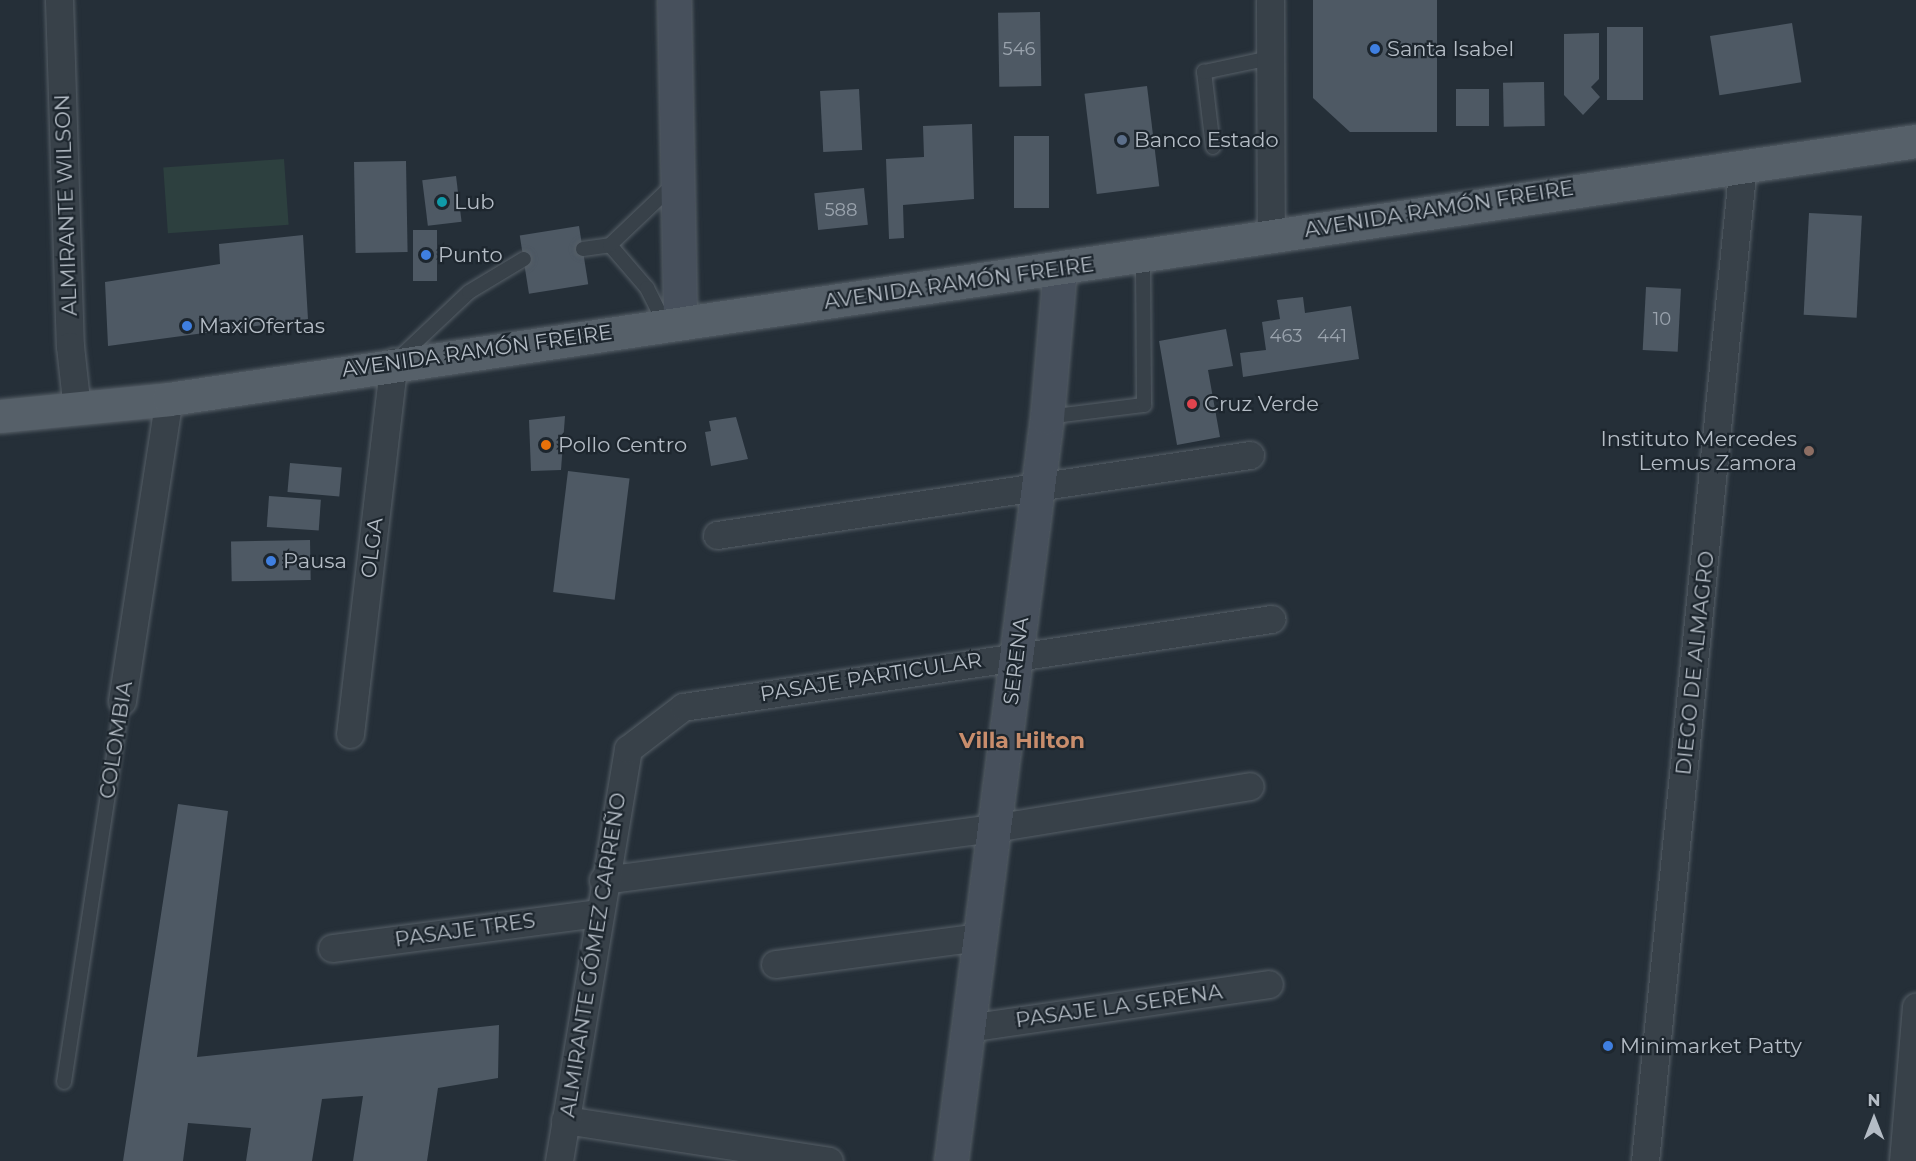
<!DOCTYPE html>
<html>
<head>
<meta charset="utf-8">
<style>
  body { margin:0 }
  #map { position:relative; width:1916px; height:1161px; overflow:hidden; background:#252f38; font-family:Montserrat,sans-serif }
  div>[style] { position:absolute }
  .green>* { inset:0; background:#2d403f; transform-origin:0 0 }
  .building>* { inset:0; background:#4e5964; transform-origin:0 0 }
  .roads { filter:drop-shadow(0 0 2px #565f67) drop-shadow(0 0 2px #565f67) }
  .lane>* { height:14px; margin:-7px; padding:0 7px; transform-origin:7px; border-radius:7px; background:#384149 }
  .street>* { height:27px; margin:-13.5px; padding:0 13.5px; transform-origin:13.5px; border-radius:13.5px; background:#384149 }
  .secondary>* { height:33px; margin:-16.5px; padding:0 16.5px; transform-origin:16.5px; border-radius:16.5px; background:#47505c }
  .primary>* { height:33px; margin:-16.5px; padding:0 16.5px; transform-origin:16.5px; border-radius:16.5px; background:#566069 }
  .dots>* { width:16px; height:16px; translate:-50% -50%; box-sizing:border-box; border:3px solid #1d262e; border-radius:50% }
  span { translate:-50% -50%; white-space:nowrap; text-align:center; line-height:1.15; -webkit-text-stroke:4.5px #1d262e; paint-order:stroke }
  .number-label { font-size:18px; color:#9aa3ad }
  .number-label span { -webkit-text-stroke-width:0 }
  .poi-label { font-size:21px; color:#b4bcc5 }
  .left { translate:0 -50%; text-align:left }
  .right { translate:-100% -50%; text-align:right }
  .street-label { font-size:21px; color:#b4bcc5 }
  .neighbourhood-label { font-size:22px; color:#c88d6c; font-weight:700 }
  .north { position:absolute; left:1844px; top:1089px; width:60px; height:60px; -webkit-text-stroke:4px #1d262e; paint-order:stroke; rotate:0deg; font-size:16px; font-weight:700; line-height:24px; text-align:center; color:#b4bcc5 }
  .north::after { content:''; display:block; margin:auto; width:21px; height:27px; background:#b4bcc5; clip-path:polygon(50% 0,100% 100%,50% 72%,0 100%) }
</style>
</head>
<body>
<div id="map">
  <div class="green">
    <i style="left:284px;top:159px;width:66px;height:121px;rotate:86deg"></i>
  </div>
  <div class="building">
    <i style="clip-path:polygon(1313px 0,1437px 0,1437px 132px,1350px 132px,1313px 98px)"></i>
    <i style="left:1040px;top:12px;width:74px;height:42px;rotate:89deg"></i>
    <i style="left:1792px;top:23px;width:60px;height:83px;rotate:81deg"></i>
    <i style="left:1643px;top:27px;width:73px;height:36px;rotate:90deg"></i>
    <i style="clip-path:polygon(1599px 33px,1599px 79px,1591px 87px,1600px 97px,1583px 115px,1564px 95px,1564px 34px)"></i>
    <i style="left:1544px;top:82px;width:44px;height:41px;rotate:89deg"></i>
    <i style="left:1147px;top:86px;width:101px;height:63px;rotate:83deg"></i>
    <i style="left:859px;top:89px;width:61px;height:39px;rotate:87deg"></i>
    <i style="left:1456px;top:89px;width:33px;height:37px"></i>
    <i style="clip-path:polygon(972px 124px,974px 199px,903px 205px,904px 238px,889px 239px,886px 159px,924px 157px,923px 126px)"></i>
    <i style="left:1014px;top:136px;width:35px;height:72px"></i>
    <i style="left:406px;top:161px;width:91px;height:52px;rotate:89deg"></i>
    <i style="left:456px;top:176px;width:46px;height:34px;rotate:83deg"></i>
    <i style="left:864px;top:188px;width:37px;height:50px;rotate:84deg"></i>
    <i style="left:1809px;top:213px;width:53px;height:102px;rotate:3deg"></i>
    <i style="left:579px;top:226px;width:59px;height:60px;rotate:81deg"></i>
    <i style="left:413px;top:230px;width:24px;height:51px"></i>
    <i style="clip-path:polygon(303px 235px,308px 319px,108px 346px,105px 282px,220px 264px,219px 244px)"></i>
    <i style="left:1646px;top:287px;width:35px;height:63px;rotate:3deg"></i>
    <i style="clip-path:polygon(1303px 297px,1305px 313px,1351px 306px,1359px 359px,1243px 377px,1240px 353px,1266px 350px,1262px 322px,1280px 319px,1277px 300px)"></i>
    <i style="clip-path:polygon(1226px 329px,1233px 366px,1208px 370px,1220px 437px,1177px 445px,1159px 341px)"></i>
    <i style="clip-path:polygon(565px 416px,561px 470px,531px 471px,529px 420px)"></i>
    <i style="clip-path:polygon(736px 417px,748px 459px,711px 466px,705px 432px,711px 431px,709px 421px)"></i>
    <i style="left:290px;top:463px;width:52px;height:29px;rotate:5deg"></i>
    <i style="left:568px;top:471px;width:62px;height:122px;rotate:7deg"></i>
    <i style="left:269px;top:496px;width:52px;height:31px;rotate:4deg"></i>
    <i style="left:310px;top:540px;width:40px;height:79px;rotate:89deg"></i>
    <i style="clip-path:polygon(178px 804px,228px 811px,197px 1057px,499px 1025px,498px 1078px,438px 1088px,427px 1161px,353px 1161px,363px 1096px,322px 1099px,312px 1161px,246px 1161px,251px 1128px,188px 1123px,183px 1161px,123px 1161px)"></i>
  </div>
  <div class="roads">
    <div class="lane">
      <i style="left:1213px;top:147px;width:76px;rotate:-96.8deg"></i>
      <i style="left:1204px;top:72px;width:67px;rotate:-12deg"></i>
      <i style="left:610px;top:245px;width:57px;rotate:49.3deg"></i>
      <i style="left:647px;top:288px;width:40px;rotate:63.4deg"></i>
      <i style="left:583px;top:249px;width:27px;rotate:-8deg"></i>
      <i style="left:610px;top:245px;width:87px;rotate:-43.6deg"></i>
      <i style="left:399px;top:358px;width:96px;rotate:-43.3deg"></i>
      <i style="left:469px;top:292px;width:64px;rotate:-31deg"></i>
      <i style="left:1047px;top:417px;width:98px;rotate:-7.1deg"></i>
      <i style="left:1144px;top:405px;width:149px;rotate:-90.4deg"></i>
      <i style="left:64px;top:1082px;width:385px;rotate:-81.3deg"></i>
    </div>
    <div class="street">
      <i style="left:59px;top:0;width:346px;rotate:88.2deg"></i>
      <i style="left:70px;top:346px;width:63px;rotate:83.7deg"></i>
      <i style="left:1270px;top:0;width:234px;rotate:89.8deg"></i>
      <i style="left:717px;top:535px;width:539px;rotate:-8.54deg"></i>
      <i style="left:122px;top:701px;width:306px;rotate:-81.2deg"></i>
      <i style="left:350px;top:734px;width:375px;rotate:-83.3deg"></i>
      <i style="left:603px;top:880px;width:394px;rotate:-7.6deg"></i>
      <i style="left:994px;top:828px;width:259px;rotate:-9.3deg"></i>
      <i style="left:332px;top:948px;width:267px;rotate:-7.5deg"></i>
      <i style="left:775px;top:964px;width:207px;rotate:-7.5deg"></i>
      <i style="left:968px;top:1028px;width:304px;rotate:-8.3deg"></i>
      <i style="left:565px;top:1120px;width:267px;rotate:8.8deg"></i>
      <i style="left:559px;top:1161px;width:418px;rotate:-80.5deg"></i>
      <i style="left:628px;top:749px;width:69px;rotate:-37.4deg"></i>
      <i style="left:683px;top:707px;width:595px;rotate:-8.51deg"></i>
      <i style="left:1645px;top:1161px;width:1002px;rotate:-84.39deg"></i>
      <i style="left:1903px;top:1161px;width:155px;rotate:-85.2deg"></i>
    </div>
    <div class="secondary">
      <i style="left:674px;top:0;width:322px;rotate:88.9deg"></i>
      <i style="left:951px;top:1161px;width:750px;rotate:-82.65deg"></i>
      <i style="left:1047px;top:417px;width:150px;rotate:-85deg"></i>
    </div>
    <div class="primary">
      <i style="left:0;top:416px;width:170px;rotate:-5.7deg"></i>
      <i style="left:169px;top:399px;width:1766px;rotate:-8.4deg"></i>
    </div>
  </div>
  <div class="dots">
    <i style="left:1375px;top:49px;background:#3f7fe0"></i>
    <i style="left:1122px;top:140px;background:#5c6f8a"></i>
    <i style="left:442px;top:202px;background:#0f9aa8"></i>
    <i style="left:426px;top:255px;background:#3f7fe0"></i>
    <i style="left:187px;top:326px;background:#3f7fe0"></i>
    <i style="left:1192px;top:404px;background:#e0444e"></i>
    <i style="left:546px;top:445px;background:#e8710a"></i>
    <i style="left:1809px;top:451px;background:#8d6e63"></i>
    <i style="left:271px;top:561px;background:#3f7fe0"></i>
    <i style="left:1608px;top:1046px;background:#3f7fe0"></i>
  </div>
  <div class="number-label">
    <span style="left:1019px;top:49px">546</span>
    <span style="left:841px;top:210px">588</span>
    <span style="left:1662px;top:319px">10</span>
    <span style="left:1286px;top:336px">463</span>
    <span style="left:1332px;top:336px">441</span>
  </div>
  <div class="poi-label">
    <span class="left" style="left:1387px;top:49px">Santa Isabel</span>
    <span class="left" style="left:1134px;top:140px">Banco Estado</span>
    <span class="left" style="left:454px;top:202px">Lub</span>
    <span class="left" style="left:438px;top:255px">Punto</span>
    <span class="left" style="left:199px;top:326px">MaxiOfertas</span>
    <span class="left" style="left:1204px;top:404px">Cruz Verde</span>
    <span class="right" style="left:1797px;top:451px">Instituto Mercedes<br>Lemus Zamora</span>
    <span class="left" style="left:558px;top:445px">Pollo Centro</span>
    <span class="left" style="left:283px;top:561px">Pausa</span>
    <span class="left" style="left:1620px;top:1046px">Minimarket Patty</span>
  </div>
  <div class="street-label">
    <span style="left:66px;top:205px;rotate:-92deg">ALMIRANTE WILSON</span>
    <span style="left:1439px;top:209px;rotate:-9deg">AVENIDA RAMÓN FREIRE</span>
    <span style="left:959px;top:283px;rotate:-8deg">AVENIDA RAMÓN FREIRE</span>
    <span style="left:477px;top:351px;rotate:-8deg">AVENIDA RAMÓN FREIRE</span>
    <span style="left:372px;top:548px;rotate:-83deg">OLGA</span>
    <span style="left:1016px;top:661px;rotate:-83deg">SERENA</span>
    <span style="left:1695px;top:663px;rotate:-84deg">DIEGO DE ALMAGRO</span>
    <span style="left:871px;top:677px;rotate:-9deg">PASAJE PARTICULAR</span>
    <span style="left:116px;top:740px;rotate:-81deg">COLOMBIA</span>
    <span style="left:465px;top:930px;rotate:-8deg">PASAJE TRES</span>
    <span style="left:593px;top:955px;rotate:-81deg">ALMIRANTE GÓMEZ CARREÑO</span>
    <span style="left:1119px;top:1006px;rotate:-8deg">PASAJE LA SERENA</span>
  </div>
  <div class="neighbourhood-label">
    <span style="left:1022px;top:741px">Villa Hilton</span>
  </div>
  <div class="north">N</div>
</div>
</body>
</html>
